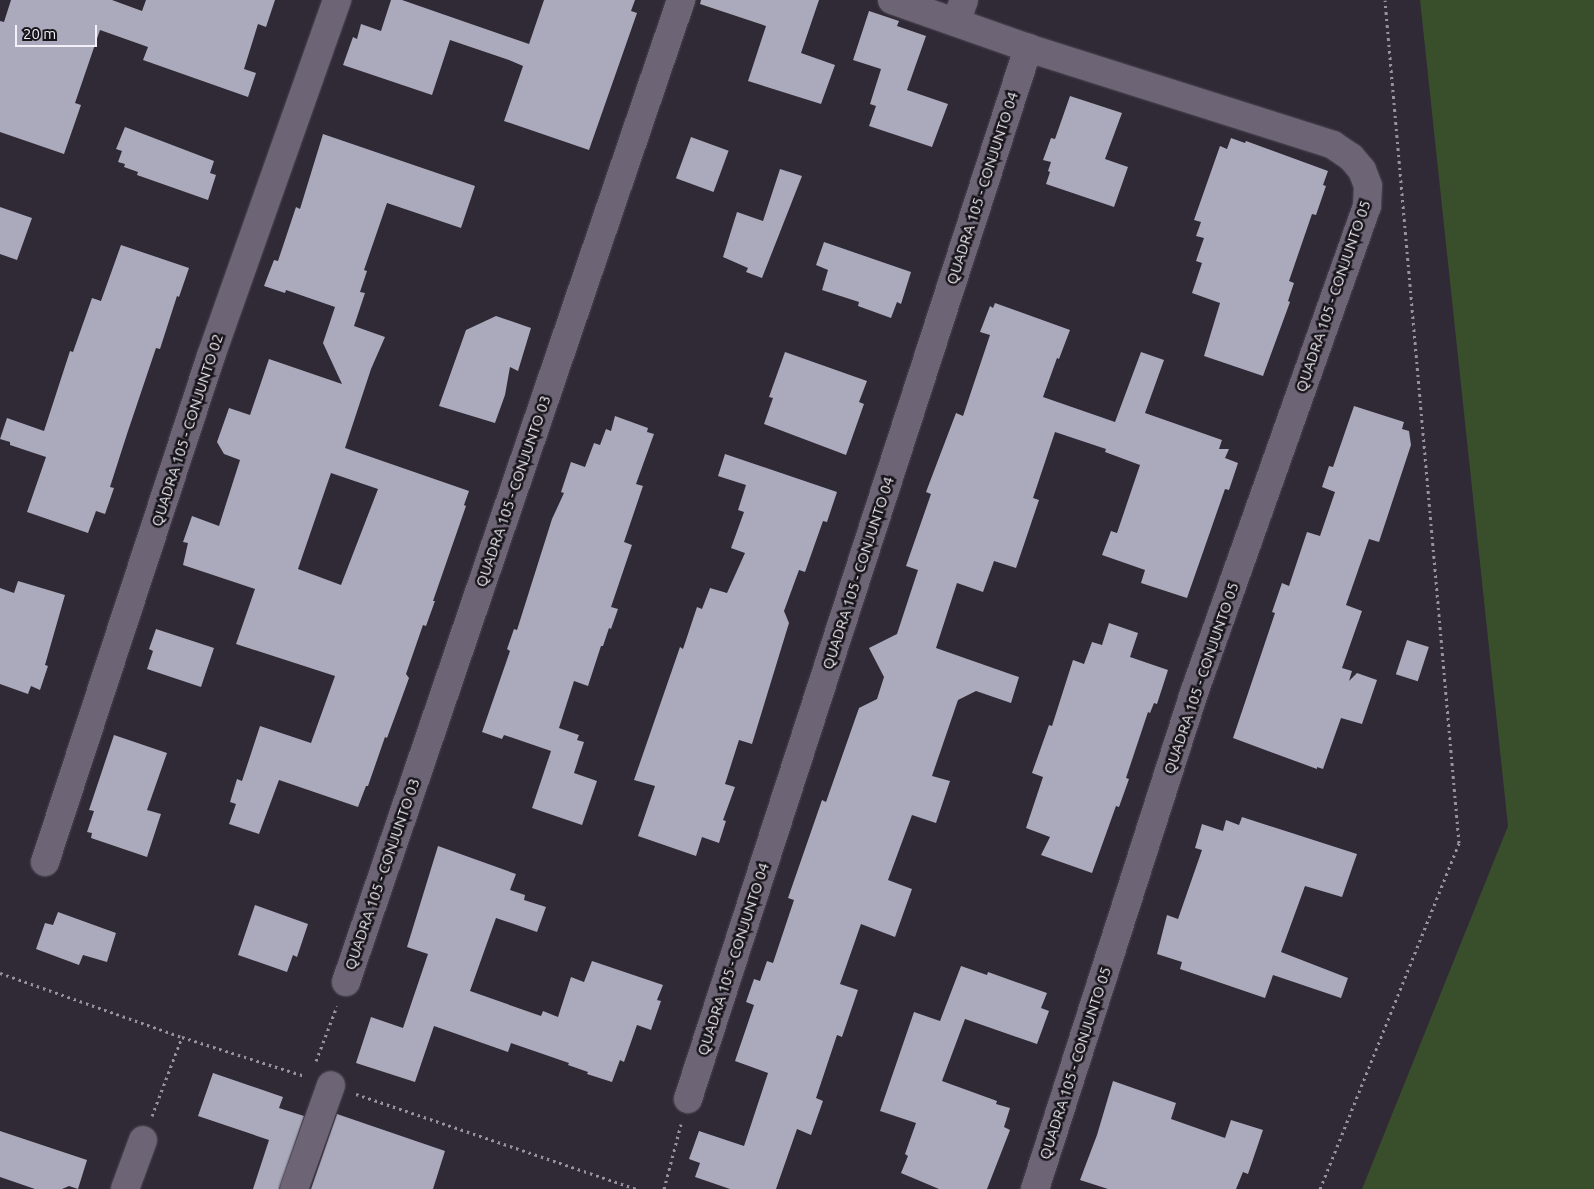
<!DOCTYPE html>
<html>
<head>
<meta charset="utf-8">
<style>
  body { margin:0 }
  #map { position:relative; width:1594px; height:1189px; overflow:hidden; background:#302936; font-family:Ubuntu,sans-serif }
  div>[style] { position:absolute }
  .green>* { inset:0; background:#394e2a }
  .building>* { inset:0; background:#abaabc; transform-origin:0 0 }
  .path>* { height:3px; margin-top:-1.5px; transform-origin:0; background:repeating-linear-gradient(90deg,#97929c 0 2.5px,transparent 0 6.5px) }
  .roads { filter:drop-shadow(0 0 1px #4d4753) drop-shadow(0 0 1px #4d4753) }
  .minor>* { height:28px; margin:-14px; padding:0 14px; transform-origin:14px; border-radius:14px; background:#6d6575 }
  span { translate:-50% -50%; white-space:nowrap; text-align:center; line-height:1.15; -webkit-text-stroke:5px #161319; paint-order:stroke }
  .street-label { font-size:15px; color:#f4f0f9 }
  .scale { position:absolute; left:15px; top:25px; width:82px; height:22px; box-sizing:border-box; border:2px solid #f4f0f9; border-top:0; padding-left:6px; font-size:15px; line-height:18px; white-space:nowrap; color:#f4f0f9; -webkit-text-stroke:4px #161319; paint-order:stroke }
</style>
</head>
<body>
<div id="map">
  <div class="green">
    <i style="clip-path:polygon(1420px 0,1594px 0,1594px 1189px,1362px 1189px,1508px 826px)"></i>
  </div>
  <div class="building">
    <i style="clip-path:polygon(11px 0,112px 0,142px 11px,146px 0,275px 0,266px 27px,258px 24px,244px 69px,256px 73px,248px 97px,143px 60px,148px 47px,100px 30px,75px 103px,81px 105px,64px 154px,0 132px,0 21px,4px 22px)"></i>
    <i style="clip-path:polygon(391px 0,402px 0,529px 44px,544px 0,635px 0,631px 11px,637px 13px,589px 150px,504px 121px,523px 66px,509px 60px,450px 40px,432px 95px,343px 65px,353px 37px,357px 39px,361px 24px,381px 31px)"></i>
    <i style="clip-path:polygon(701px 0,819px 0,801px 53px,835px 65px,821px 104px,748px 81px,766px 26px,700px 4px)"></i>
    <i style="clip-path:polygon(869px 11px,899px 21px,897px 26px,926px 36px,907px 90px,948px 104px,932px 147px,869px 126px,876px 106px,870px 104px,881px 69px,853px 60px)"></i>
    <i style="clip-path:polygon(1070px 96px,1122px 113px,1105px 159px,1128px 167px,1114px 207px,1046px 184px,1050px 172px,1048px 171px,1051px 162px,1043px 160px,1051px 138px,1055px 139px)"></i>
    <i style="clip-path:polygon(125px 127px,214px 161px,210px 173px,216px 175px,208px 200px,137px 175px,138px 172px,124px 167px,125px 164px,118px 162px,122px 151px,116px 149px)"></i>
    <i style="clip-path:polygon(evenodd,323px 134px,475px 186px,461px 228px,387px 203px,364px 270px,367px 271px,360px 292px,365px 293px,354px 326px,385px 337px,371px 369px,345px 448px,469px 491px,464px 505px,466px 506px,433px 601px,435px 601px,426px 626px,423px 625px,406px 674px,409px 678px,397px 711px,387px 738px,385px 737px,368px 786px,366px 786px,358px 807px,279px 780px,259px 834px,229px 824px,236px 804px,230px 802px,237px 779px,242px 781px,260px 726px,311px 743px,335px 676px,236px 644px,255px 589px,183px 565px,188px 543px,183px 542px,192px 516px,219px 526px,240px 460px,224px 454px,217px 442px,229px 408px,250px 415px,269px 359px,342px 384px,323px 343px,335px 307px,286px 290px,285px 293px,264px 286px,274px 260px,278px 261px,296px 207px,300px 209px,323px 134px,331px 473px,378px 489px,341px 585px,298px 569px,331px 473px)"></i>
    <i style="left:691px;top:137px;width:40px;height:44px;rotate:20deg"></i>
    <i style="clip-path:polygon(1231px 138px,1245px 143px,1246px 141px,1328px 171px,1323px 185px,1326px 186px,1316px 215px,1312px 214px,1289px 281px,1294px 283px,1288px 301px,1290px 302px,1263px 376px,1204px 356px,1220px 303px,1192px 293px,1202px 263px,1196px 261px,1204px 238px,1196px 236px,1201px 222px,1194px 220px,1220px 146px,1227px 149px)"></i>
    <i style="clip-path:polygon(780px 169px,802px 176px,762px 278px,746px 272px,748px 268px,723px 257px,737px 212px,763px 221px)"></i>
    <i style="clip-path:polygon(0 207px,32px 218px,17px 260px,0 254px)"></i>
    <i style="clip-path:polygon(824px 242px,911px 272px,901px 304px,897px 302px,891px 318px,858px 306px,859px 302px,822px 290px,828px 270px,816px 265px)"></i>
    <i style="clip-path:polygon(121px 245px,189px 268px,179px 297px,177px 296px,160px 349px,156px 348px,127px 434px,110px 487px,114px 488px,105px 514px,96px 511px,88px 533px,27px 512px,46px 457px,10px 445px,10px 442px,0 439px,7px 418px,44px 431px,70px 351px,73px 352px,92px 298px,101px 301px)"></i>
    <i style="clip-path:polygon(995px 303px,1070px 330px,1059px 359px,1057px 358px,1043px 397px,1115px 422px,1141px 352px,1164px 360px,1145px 413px,1222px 440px,1219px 449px,1229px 449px,1225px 458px,1238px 463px,1229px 490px,1225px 489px,1187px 598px,1141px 583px,1145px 570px,1102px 555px,1111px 531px,1117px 533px,1140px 465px,1105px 452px,1106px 449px,1055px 432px,1033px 498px,1039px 500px,1016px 568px,994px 561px,983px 592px,957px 583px,936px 648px,1019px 677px,1011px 703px,976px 691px,958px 700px,932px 776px,950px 781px,936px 823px,912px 815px,888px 880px,912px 889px,895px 937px,861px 924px,840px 984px,858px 990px,842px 1037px,837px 1035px,816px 1098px,823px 1101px,811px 1135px,797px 1129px,776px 1189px,730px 1189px,695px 1177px,700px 1163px,689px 1159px,699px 1131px,744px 1146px,768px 1073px,735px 1061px,754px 1005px,746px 1002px,754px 979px,760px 981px,767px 961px,773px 963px,794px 900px,788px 898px,822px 800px,826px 802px,859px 708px,877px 699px,884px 677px,869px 648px,897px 634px,918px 570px,906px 566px,931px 494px,926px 492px,956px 413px,963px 416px,990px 335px,980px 332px,990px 306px,993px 308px)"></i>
    <i style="clip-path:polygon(496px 316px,531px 328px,518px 371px,510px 367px,505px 395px,495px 423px,439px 406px,466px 330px)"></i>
    <i style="clip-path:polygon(785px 352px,867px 381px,859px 402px,864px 404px,846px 455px,764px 424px,773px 398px,769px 397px)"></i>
    <i style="clip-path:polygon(1354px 406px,1404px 422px,1402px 429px,1409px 431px,1411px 445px,1379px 542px,1369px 539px,1346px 605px,1362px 611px,1342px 668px,1352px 671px,1349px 681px,1357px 673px,1377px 680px,1362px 724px,1341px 718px,1323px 769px,1317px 767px,1317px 769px,1233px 738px,1275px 613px,1272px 612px,1282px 583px,1289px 586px,1307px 532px,1320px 536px,1335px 492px,1322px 487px,1329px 466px,1333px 467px)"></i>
    <i style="clip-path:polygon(615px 416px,648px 428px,647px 432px,654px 434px,636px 484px,643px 486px,624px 542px,632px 545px,611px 607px,618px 609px,611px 629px,609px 628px,603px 646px,601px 646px,588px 686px,574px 681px,559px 728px,579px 735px,577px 740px,584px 742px,574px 773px,597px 781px,582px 825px,532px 808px,551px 751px,504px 735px,502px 739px,482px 732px,510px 651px,507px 649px,514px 629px,517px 630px,552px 519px,564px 493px,561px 492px,571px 462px,585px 467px,594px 443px,600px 445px,606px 429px,611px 431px)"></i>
    <i style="clip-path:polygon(725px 454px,837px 492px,827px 522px,823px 521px,805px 572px,799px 570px,784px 611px,789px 623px,752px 744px,739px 740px,725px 784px,735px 787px,723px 820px,726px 821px,719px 843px,702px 837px,696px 856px,638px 836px,655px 786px,634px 780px,680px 647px,683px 649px,697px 607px,702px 609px,710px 588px,727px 593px,745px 553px,731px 548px,744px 512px,738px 510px,746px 485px,718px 476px)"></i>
    <i style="clip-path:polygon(18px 581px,65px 595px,45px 665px,48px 666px,40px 690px,31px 686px,28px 694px,0 684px,0 588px,14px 593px)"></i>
    <i style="clip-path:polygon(1109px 623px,1138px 633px,1130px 657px,1168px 670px,1157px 704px,1154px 703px,1150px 713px,1148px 712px,1126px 778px,1129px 779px,1119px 807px,1116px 806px,1092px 873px,1041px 855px,1050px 837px,1026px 828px,1043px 777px,1032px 773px,1049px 725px,1052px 726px,1073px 660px,1084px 664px,1092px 642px,1102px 645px)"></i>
    <i style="clip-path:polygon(156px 629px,214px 648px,201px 687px,147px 669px,153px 651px,149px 649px)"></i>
    <i style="left:1407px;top:640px;width:23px;height:36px;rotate:18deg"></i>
    <i style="clip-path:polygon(114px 735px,167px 753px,147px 810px,161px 814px,147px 857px,91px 838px,92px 833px,87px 832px,94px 811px,89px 810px)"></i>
    <i style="clip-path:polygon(1242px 817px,1357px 854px,1342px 897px,1305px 886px,1281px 952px,1348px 978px,1341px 998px,1273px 975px,1265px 998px,1180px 969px,1182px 962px,1157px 954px,1167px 915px,1178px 919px,1202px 850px,1195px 848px,1202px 824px,1223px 831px,1226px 820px,1239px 825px)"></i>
    <i style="clip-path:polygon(438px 846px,516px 874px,510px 890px,525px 895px,524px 900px,546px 907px,537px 932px,496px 918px,470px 991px,541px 1016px,543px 1011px,558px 1017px,571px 977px,584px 982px,592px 961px,663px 985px,657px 1000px,661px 1001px,651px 1030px,637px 1025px,624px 1062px,620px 1060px,612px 1082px,587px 1074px,588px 1072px,568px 1065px,569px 1063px,511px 1043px,508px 1052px,434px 1026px,415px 1082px,356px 1063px,371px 1017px,403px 1028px,428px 954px,407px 947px)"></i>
    <i style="clip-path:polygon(255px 905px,308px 924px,297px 957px,293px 955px,287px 972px,238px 955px)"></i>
    <i style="clip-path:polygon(58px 912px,116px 933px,107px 962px,83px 955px,79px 965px,36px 949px,45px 923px,53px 925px)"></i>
    <i style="clip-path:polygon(961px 966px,987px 975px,988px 972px,1047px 993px,1041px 1008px,1049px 1011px,1037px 1044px,965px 1019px,942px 1081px,997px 1101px,996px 1104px,1010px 1108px,1004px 1127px,1010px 1130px,987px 1189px,939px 1189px,901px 1173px,908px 1156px,905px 1154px,916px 1123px,880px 1111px,914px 1012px,940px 1021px)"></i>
    <i style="clip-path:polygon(213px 1073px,283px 1097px,279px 1108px,304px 1116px,279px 1189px,253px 1189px,269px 1140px,198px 1116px)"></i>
    <i style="clip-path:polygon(1113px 1081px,1176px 1103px,1171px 1119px,1225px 1138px,1231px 1120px,1263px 1130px,1248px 1174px,1243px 1172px,1236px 1189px,1108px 1189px,1080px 1180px,1097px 1135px)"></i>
    <i style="clip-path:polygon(337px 1114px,445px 1151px,433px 1189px,311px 1189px)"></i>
    <i style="clip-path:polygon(0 1131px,87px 1160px,78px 1189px,69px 1186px,62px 1189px,35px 1189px,0 1177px)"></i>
  </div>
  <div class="path">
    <i style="left:0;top:973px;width:193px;rotate:19.4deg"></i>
    <i style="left:182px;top:1037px;width:129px;rotate:17.6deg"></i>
    <i style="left:316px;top:1061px;width:59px;rotate:-69.1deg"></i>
    <i style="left:356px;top:1094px;width:296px;rotate:18.7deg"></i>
    <i style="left:152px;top:1116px;width:85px;rotate:-69.2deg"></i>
    <i style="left:664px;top:1189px;width:67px;rotate:-75.3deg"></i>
    <i style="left:1320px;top:1189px;width:373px;rotate:-68.1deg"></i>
    <i style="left:1459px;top:843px;width:846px;rotate:-95.02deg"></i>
  </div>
  <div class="roads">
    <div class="minor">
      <i style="left:892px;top:0;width:144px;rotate:19.4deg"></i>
      <i style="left:1028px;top:48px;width:320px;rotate:17.6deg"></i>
      <i style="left:1333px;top:145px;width:22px;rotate:34deg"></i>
      <i style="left:1351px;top:157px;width:17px;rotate:50deg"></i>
      <i style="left:1362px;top:170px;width:17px;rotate:69deg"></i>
      <i style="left:1368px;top:186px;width:20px;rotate:93deg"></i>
      <i style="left:1367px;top:206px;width:517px;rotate:109.56deg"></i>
      <i style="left:1194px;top:693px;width:521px;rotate:107.77deg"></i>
      <i style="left:956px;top:22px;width:23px;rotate:-70deg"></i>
      <i style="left:45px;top:862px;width:533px;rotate:-71.84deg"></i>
      <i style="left:211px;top:356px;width:378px;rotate:-70.5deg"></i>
      <i style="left:346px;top:982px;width:1038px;rotate:-71.16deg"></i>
      <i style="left:688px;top:1099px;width:1105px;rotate:-72.07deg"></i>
      <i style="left:125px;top:1189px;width:52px;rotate:-69.8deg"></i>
      <i style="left:294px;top:1189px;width:110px;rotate:-70.4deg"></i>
    </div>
  </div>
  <div class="street-label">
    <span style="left:982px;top:188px;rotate:-72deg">QUADRA 105 - CONJUNTO 04</span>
    <span style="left:1333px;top:296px;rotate:-71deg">QUADRA 105 - CONJUNTO 05</span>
    <span style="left:187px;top:430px;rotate:-72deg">QUADRA 105 - CONJUNTO 02</span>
    <span style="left:513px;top:491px;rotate:-71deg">QUADRA 105 - CONJUNTO 03</span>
    <span style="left:858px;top:573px;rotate:-72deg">QUADRA 105 - CONJUNTO 04</span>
    <span style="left:1201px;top:678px;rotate:-71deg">QUADRA 105 - CONJUNTO 05</span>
    <span style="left:382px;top:874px;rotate:-71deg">QUADRA 105 - CONJUNTO 03</span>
    <span style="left:733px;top:959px;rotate:-72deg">QUADRA 105 - CONJUNTO 04</span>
    <span style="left:1075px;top:1063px;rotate:-72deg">QUADRA 105 - CONJUNTO 05</span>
  </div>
  <div class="scale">20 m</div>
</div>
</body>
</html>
